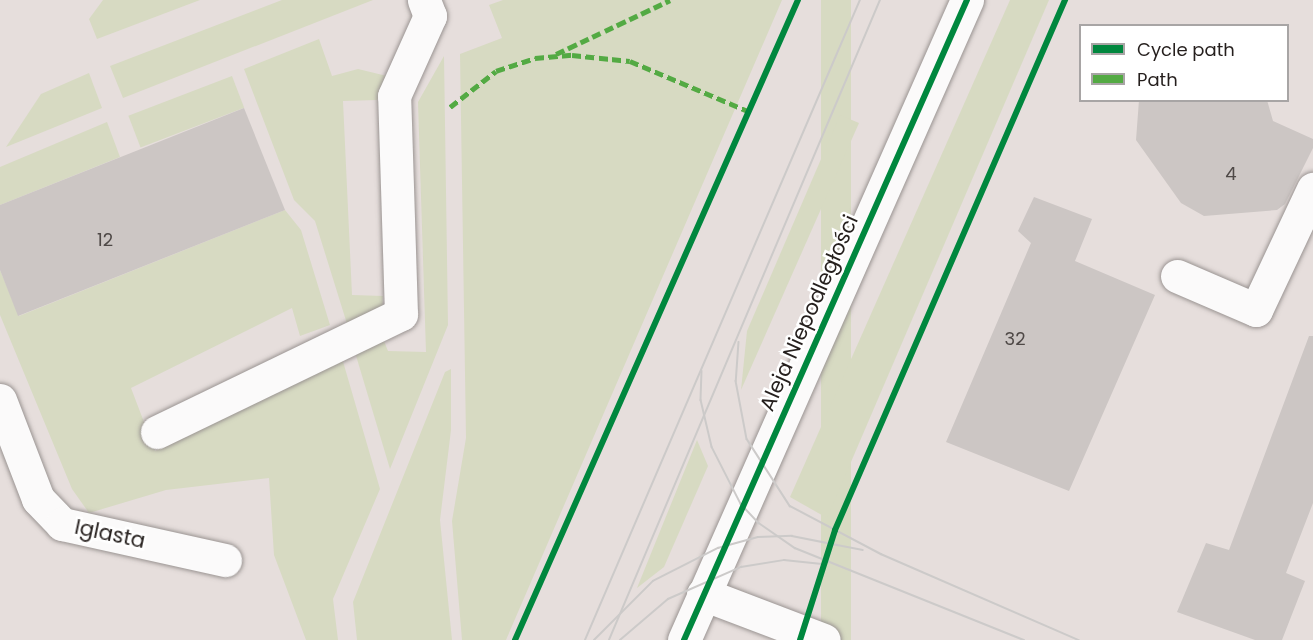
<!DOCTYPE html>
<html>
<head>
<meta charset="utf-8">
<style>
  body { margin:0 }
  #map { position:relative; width:1313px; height:640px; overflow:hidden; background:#e6dedc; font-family:Poppins,sans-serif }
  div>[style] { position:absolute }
  .green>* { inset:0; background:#d7dac2; transform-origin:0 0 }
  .building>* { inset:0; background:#ccc6c4 }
  .roads { filter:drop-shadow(0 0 2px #9a9492) drop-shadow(0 0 2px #9a9492) }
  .minor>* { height:33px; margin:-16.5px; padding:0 16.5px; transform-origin:16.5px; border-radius:16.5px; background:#fbfafa }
  .tram>* { height:1.5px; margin:-0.75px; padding:0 0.75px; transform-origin:0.75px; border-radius:0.75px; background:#cccac9 }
  .quiet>* { height:4.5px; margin-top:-2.25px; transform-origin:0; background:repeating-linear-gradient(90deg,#53aa43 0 9px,transparent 0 13.5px) }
  .cycleway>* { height:6px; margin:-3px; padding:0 3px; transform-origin:3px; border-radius:3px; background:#00873e }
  span { translate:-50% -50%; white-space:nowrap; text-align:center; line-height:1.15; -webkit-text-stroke:5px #fff; paint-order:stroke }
  .number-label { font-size:18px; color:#4f4947 }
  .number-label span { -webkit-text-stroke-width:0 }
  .street-label { font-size:21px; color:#251f1d }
  .legend { position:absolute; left:1079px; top:24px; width:210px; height:78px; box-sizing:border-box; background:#fff; border:2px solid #a8a5a5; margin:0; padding:8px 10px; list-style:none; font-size:18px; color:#251f1d }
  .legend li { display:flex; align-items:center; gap:12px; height:30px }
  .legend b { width:30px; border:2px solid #a8a5a5 }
</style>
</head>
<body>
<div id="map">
  <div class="green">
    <i style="clip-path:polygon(103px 0,200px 0,97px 39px,89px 19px)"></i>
    <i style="clip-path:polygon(282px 0,373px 0,123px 98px,110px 66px)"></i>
    <i style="clip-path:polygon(503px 0,782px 0,506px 640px,462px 640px,452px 521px,466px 438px,460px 54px,502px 38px,489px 5px)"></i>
    <i style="left:821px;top:0;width:30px;height:697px"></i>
    <i style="clip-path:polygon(1010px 0,1049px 0,827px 518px,790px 497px)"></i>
    <i style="clip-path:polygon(319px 39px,332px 76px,358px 69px,391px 77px,377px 100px,343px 101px,352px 295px,383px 296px,382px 311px,348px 327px,315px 221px,294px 200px,244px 69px)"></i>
    <i style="clip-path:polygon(444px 56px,448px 325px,390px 469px,354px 349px,382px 336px,388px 351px,426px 352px,418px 102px)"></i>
    <i style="clip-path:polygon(89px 73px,102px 108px,6px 147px,41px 94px)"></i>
    <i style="left:232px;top:76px;width:34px;height:111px;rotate:69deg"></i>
    <i style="clip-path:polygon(840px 115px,859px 123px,741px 390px,747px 331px)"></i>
    <i style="clip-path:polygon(107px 122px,120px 157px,0 205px,0 167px)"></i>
    <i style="clip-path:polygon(285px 210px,301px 230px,330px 325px,300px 336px,292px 308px,131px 388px,155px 451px,342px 358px,380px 489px,333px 599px,338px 640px,306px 640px,274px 555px,269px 478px,166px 490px,89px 513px,72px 489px,0 315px,0 270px,19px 316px)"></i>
    <i style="clip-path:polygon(451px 369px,451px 430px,440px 520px,452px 640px,357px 640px,353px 602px,445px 372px)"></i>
    <i style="clip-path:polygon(697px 440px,708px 466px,664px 567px,637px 588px)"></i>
  </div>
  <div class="building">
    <i style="clip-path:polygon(1139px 100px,1267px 100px,1273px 121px,1313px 139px,1313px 148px,1285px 204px,1277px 210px,1204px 216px,1181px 203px,1136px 140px)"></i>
    <i style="clip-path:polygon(244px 108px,285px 210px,18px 316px,0 270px,0 205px)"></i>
    <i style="clip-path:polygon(1034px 197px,1092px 219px,1075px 261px,1155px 295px,1069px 491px,946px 442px,1031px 243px,1018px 231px)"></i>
    <i style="clip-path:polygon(1309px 336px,1313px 336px,1313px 503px,1286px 573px,1305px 581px,1282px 640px,1255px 640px,1177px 612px,1206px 543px,1229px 550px)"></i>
  </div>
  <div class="roads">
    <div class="minor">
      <i style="left:1177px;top:276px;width:86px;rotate:23.3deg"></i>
      <i style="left:1256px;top:310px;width:134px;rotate:-64.8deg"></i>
      <i style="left:0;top:400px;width:106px;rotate:69deg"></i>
      <i style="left:38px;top:499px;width:35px;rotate:46deg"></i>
      <i style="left:62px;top:524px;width:167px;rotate:12.5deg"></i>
      <i style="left:157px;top:432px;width:271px;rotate:-25.8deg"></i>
      <i style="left:401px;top:314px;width:218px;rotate:-91.8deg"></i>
      <i style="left:394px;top:96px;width:88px;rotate:-65.8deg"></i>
      <i style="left:430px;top:16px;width:17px;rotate:-111deg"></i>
      <i style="left:703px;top:594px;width:129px;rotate:20.8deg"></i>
      <i style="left:684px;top:640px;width:700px;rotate:-66.15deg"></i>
    </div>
  </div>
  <div class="tram">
    <i style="left:739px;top:342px;width:39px;rotate:94deg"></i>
    <i style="left:736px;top:381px;width:59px;rotate:79.3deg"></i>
    <i style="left:747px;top:439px;width:80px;rotate:57.3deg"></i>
    <i style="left:790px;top:506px;width:103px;rotate:27.8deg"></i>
    <i style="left:881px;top:554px;width:216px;rotate:23.5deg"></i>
    <i style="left:702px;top:371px;width:29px;rotate:92deg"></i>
    <i style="left:701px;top:400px;width:48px;rotate:76.8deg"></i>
    <i style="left:712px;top:447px;width:64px;rotate:63deg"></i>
    <i style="left:741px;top:504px;width:26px;rotate:47deg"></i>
    <i style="left:759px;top:523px;width:44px;rotate:34.8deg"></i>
    <i style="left:795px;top:548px;width:247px;rotate:21.9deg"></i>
    <i style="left:585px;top:640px;width:697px;rotate:-66.75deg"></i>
    <i style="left:594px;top:640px;width:83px;rotate:-45deg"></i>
    <i style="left:653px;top:581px;width:73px;rotate:-26.9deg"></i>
    <i style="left:718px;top:548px;width:41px;rotate:-15.4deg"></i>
    <i style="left:758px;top:537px;width:34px;rotate:-2deg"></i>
    <i style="left:792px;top:536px;width:72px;rotate:11.2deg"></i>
    <i style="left:609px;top:640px;width:695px;rotate:-67.05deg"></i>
    <i style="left:620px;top:640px;width:63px;rotate:-40.5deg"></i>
    <i style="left:668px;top:599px;width:80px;rotate:-23.7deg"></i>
    <i style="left:741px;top:567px;width:44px;rotate:-9.2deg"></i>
    <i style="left:784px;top:560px;width:38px;rotate:6deg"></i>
  </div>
  <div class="quiet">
    <i style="left:556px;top:54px;width:126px;rotate:-25.3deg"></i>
    <i style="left:450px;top:107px;width:58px;rotate:-38deg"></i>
    <i style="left:496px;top:71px;width:41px;rotate:-18.4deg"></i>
    <i style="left:535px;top:58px;width:37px;rotate:-5deg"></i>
    <i style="left:572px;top:55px;width:58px;rotate:5.9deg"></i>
    <i style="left:630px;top:61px;width:130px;rotate:23deg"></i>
  </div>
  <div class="cycleway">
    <i style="left:515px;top:640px;width:700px;rotate:-66.15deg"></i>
    <i style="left:684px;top:640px;width:700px;rotate:-66.15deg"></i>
    <i style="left:800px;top:640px;width:115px;rotate:-72.3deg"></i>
    <i style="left:835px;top:530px;width:578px;rotate:-66.54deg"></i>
  </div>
  <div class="number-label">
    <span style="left:1231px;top:174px">4</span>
    <span style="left:105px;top:240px">12</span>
    <span style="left:1015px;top:339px">32</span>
  </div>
  <div class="street-label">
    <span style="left:809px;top:313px;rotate:-66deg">Aleja Niepodległości</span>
    <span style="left:110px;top:534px;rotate:12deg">Iglasta</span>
  </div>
  <ul class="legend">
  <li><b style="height:8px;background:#00873e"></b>Cycle path</li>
  <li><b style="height:8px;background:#53aa43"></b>Path</li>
  </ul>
</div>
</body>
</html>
